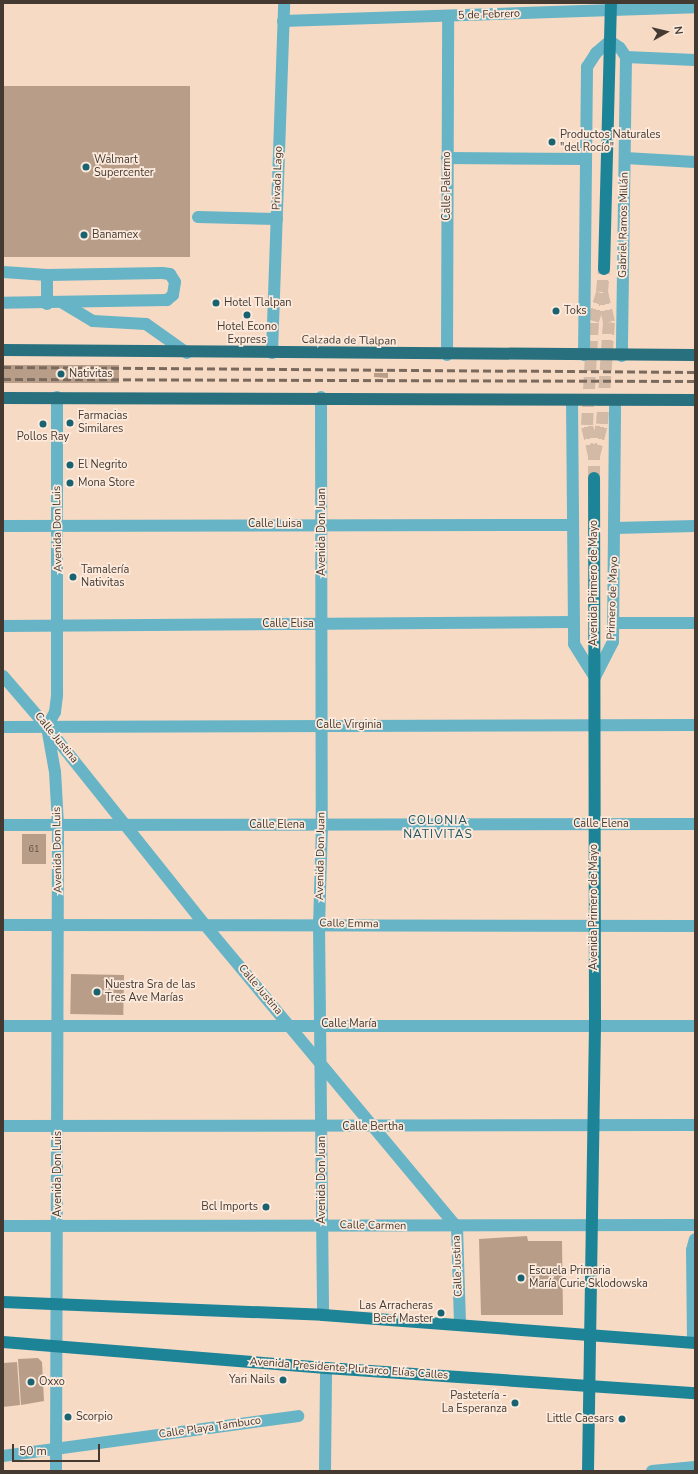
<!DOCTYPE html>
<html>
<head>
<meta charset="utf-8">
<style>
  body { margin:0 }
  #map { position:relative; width:698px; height:1474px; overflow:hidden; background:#f7dac4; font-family:"Nunito Sans",sans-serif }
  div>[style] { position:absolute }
  .building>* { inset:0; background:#b89d88; transform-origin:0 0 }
  .major-tunnel>* { height:12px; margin-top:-6px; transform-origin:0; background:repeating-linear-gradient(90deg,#d3baa7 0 12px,transparent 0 18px) }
  .minor>* { height:12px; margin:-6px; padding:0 6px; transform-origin:6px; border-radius:6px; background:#66b4c6 }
  .major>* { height:12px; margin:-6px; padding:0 6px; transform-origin:6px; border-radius:6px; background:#1d8498 }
  .highway>* { height:12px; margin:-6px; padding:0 6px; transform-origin:6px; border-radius:6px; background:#29707f }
  .rail>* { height:3px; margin-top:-1.5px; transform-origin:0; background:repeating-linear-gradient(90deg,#7a6a5d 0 8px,transparent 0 12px) }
  .dots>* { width:11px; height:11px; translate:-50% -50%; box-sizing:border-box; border:2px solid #fceadd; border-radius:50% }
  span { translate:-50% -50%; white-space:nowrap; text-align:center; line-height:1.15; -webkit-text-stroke:3.5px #fceadd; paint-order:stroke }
  .number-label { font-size:9px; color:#625347 }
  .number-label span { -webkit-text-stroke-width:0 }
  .street-label { font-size:11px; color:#453a31 }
  .poi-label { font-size:11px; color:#453a31 }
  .left { translate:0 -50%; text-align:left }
  .right { translate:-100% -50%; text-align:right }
  .neighbourhood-label { font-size:12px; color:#1f5662; letter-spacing:1px }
  .frame { position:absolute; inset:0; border:4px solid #453a31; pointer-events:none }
  .north { position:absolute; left:646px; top:12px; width:40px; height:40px; -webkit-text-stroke:3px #fceadd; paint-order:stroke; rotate:82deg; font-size:11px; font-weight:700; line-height:16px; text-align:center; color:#453a31 }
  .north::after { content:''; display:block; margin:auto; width:14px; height:18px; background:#453a31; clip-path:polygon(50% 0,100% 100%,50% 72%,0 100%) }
  .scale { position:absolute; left:12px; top:1444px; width:88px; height:18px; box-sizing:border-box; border:2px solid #453a31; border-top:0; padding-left:5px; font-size:12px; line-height:14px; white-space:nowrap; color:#453a31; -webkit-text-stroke:3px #fceadd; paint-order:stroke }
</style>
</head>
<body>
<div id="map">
  <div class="building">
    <i style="left:3px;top:86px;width:187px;height:171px"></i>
    <i style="left:3px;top:365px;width:116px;height:18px"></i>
    <i style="clip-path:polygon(374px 373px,388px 373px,388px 378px,374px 377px)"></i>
    <i style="left:46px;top:834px;width:30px;height:24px;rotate:90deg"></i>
    <i style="left:71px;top:974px;width:53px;height:40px;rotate:1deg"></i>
    <i style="clip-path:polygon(527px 1236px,528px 1241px,562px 1241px,563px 1315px,481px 1315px,479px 1239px)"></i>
    <i style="clip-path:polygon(38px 1358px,42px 1362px,44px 1401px,21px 1405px,18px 1359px)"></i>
    <i style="clip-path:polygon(17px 1362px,20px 1405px,3px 1407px,3px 1363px)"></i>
  </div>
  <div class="major-tunnel">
    <i style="left:594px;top:456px;width:33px;rotate:-76deg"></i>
    <i style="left:602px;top:424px;width:102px;rotate:-86.1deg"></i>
    <i style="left:609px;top:322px;width:31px;rotate:-103deg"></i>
    <i style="left:602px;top:292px;width:23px;rotate:-85deg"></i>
    <i style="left:594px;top:478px;width:22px;rotate:-90deg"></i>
    <i style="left:594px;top:456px;width:32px;rotate:-103deg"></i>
    <i style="left:587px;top:425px;width:104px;rotate:-86.7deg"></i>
    <i style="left:593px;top:321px;width:29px;rotate:-72deg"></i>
  </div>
  <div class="minor">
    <i style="left:283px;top:21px;width:412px;rotate:-1.9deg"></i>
    <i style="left:626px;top:57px;width:69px;rotate:2.5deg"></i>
    <i style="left:447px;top:158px;width:138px;rotate:0.4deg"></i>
    <i style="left:625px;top:158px;width:70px;rotate:3.3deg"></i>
    <i style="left:198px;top:217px;width:79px;rotate:1.5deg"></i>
    <i style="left:3px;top:272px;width:44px;rotate:3.9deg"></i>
    <i style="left:47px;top:275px;width:115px;rotate:-1deg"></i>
    <i style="left:162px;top:273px;width:8px;rotate:7deg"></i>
    <i style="left:170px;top:274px;width:9px;rotate:58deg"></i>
    <i style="left:175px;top:282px;width:13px;rotate:99deg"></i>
    <i style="left:173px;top:295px;width:8px;rotate:140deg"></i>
    <i style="left:167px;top:300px;width:164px;rotate:179deg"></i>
    <i style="left:63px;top:303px;width:35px;rotate:31deg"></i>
    <i style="left:93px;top:321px;width:53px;rotate:3.2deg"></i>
    <i style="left:146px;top:324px;width:50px;rotate:35.3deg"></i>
    <i style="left:47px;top:304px;width:29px;rotate:-90deg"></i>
    <i style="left:272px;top:353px;width:350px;rotate:-88deg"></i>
    <i style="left:447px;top:355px;width:339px;rotate:-89.8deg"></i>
    <i style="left:584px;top:355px;width:288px;rotate:-89.4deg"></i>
    <i style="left:587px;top:67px;width:17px;rotate:-57deg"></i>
    <i style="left:596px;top:53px;width:18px;rotate:-41deg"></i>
    <i style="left:610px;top:41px;width:12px;rotate:35deg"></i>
    <i style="left:620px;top:48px;width:11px;rotate:56deg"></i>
    <i style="left:626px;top:57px;width:299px;rotate:90.8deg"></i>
    <i style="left:321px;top:397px;width:428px;rotate:89.9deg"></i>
    <i style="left:322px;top:825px;width:99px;rotate:91.7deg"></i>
    <i style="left:319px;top:924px;width:391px;rotate:89.4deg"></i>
    <i style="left:572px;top:400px;width:244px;rotate:89.5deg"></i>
    <i style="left:574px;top:644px;width:39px;rotate:58deg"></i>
    <i style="left:3px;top:526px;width:569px;rotate:-0.1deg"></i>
    <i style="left:615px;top:528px;width:80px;rotate:-1.4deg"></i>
    <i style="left:613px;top:623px;width:82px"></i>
    <i style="left:3px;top:626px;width:570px;rotate:-0.4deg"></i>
    <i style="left:3px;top:676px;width:67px;rotate:49.2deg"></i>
    <i style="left:47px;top:727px;width:253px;rotate:51.4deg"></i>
    <i style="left:205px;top:925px;width:393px;rotate:50.2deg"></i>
    <i style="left:457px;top:1227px;width:97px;rotate:88.2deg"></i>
    <i style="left:595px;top:677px;width:39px;rotate:-63deg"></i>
    <i style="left:613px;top:642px;width:242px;rotate:-89.5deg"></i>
    <i style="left:3px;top:727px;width:692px;rotate:-0.17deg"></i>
    <i style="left:3px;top:825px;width:692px;rotate:-0.08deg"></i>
    <i style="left:3px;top:925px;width:692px;rotate:0.08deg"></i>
    <i style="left:3px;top:1026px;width:692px"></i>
    <i style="left:3px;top:1126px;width:692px;rotate:-0.08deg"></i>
    <i style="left:3px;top:1226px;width:692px;rotate:-0.08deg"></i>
    <i style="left:693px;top:1342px;width:92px;rotate:-90.6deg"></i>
    <i style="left:692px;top:1250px;width:11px;rotate:-75deg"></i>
    <i style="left:3px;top:1456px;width:298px;rotate:-7.7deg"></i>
    <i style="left:56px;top:1471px;width:646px;rotate:-89.82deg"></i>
    <i style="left:58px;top:825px;width:53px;rotate:-93.2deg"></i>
    <i style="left:55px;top:772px;width:46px;rotate:-100.1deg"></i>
    <i style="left:47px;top:727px;width:17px;rotate:-62deg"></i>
    <i style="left:55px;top:712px;width:17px;rotate:-83deg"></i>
    <i style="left:57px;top:695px;width:298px;rotate:-90deg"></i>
    <i style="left:325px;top:1471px;width:103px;rotate:-89.4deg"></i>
    <i style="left:652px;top:1471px;width:43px;rotate:-5.3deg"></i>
  </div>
  <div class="major">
    <i style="left:604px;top:269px;width:266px;rotate:-88.5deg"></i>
    <i style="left:3px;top:1302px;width:320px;rotate:2.3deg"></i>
    <i style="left:323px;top:1315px;width:373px;rotate:4.3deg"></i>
    <i style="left:3px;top:1342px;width:324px;rotate:4.6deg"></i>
    <i style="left:326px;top:1368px;width:370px;rotate:3.9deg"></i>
    <i style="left:588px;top:1471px;width:445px;rotate:-89.1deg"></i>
    <i style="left:595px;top:1026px;width:548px;rotate:-90.1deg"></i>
  </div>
  <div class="highway">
    <i style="left:3px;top:350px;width:692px;rotate:0.41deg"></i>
    <i style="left:3px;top:398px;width:692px;rotate:0.17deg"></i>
  </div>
  <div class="rail">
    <i style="left:3px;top:367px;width:692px;rotate:0.41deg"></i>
    <i style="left:3px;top:379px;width:692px;rotate:0.17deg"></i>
  </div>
  <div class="dots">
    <i style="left:552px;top:142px;background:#196270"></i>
    <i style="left:86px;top:167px;background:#196270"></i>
    <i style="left:84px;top:235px;background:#196270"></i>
    <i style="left:216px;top:303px;background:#196270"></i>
    <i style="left:556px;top:311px;background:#196270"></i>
    <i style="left:247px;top:315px;background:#196270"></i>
    <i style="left:61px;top:374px;background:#196270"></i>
    <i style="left:70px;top:423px;background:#196270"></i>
    <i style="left:43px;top:424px;background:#196270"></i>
    <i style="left:70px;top:465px;background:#196270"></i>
    <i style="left:70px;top:483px;background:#196270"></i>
    <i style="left:73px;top:577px;background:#196270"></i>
    <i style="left:97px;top:992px;background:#196270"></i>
    <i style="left:266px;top:1207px;background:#196270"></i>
    <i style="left:521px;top:1278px;background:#196270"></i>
    <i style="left:441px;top:1313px;background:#196270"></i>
    <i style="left:283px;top:1380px;background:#196270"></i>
    <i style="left:31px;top:1382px;background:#196270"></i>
    <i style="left:515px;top:1403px;background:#196270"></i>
    <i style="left:68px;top:1417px;background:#196270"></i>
    <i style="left:622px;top:1419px;background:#196270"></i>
  </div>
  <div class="number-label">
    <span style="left:34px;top:849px">61</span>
  </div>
  <div class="street-label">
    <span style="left:489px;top:15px;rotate:-2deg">5 de Febrero</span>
    <span style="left:278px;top:178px;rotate:-88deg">Privada Lago</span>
    <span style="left:447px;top:186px;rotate:-90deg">Calle Palermo</span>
    <span style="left:624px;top:225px;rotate:-89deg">Gabriel Ramos Millán</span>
    <span style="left:349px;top:341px;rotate:1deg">Calzada de Tlalpan</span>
    <span style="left:275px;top:524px">Calle Luisa</span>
    <span style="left:58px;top:529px;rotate:-91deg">Avenida Don Luis</span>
    <span style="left:322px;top:532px;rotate:-90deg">Avenida Don Juan</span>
    <span style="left:594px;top:583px;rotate:-90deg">Avenida Primero de Mayo</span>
    <span style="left:613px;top:598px;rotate:-88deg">Primero de Mayo</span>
    <span style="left:288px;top:624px">Calle Elisa</span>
    <span style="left:349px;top:725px">Calle Virginia</span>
    <span style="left:56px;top:738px;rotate:51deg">Calle Justina</span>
    <span style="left:601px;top:824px">Calle Elena</span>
    <span style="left:277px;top:825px">Calle Elena</span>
    <span style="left:58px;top:850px;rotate:-91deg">Avenida Don Luis</span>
    <span style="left:321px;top:856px;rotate:-89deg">Avenida Don Juan</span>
    <span style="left:594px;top:907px;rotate:-90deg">Avenida Primero de Mayo</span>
    <span style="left:349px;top:924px;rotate:1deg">Calle Emma</span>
    <span style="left:260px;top:990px;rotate:50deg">Calle Justina</span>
    <span style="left:349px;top:1024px">Calle María</span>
    <span style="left:373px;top:1127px">Calle Bertha</span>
    <span style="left:58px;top:1174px;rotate:-90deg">Avenida Don Luis</span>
    <span style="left:322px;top:1180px;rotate:-90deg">Avenida Don Juan</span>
    <span style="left:373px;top:1226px;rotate:1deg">Calle Carmen</span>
    <span style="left:458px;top:1266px;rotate:-92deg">Calle Justina</span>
    <span style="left:349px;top:1369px;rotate:4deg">Avenida Presidente Plutarco Elías Calles</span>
    <span style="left:210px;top:1428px;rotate:-8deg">Calle Playa Tambuco</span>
  </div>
  <div class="poi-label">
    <span class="left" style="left:560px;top:142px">Productos Naturales<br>"del Rocío"</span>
    <span class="left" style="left:94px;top:167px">Walmart<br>Supercenter</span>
    <span class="left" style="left:92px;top:235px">Banamex</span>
    <span class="left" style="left:224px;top:303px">Hotel Tlalpan</span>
    <span class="left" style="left:564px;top:311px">Toks</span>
    <span style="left:247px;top:334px">Hotel Econo<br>Express</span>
    <span class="left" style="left:69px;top:374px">Nativitas</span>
    <span class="left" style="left:78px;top:423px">Farmacias<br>Similares</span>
    <span style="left:43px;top:437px">Pollos Ray</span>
    <span class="left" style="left:78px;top:465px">El Negrito</span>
    <span class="left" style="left:78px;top:483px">Mona Store</span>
    <span class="left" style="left:81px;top:577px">Tamalería<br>Nativitas</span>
    <span class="left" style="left:105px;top:992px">Nuestra Sra de las<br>Tres Ave Marías</span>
    <span class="right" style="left:258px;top:1207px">Bcl Imports</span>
    <span class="left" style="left:529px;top:1278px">Escuela Primaria<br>María Curie Sklodowska</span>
    <span class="right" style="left:433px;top:1313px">Las Arracheras<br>Beef Master</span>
    <span class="right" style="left:275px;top:1380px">Yari Nails</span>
    <span class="left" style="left:39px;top:1382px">Oxxo</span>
    <span class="right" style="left:507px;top:1403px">Pastetería -<br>La Esperanza</span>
    <span class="left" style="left:76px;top:1417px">Scorpio</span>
    <span class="right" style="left:614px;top:1419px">Little Caesars</span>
  </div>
  <div class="neighbourhood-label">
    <span style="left:438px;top:828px">COLONIA<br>NATIVITAS</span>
  </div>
  <div class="frame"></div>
  <div class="north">N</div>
  <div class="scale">50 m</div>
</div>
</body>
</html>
